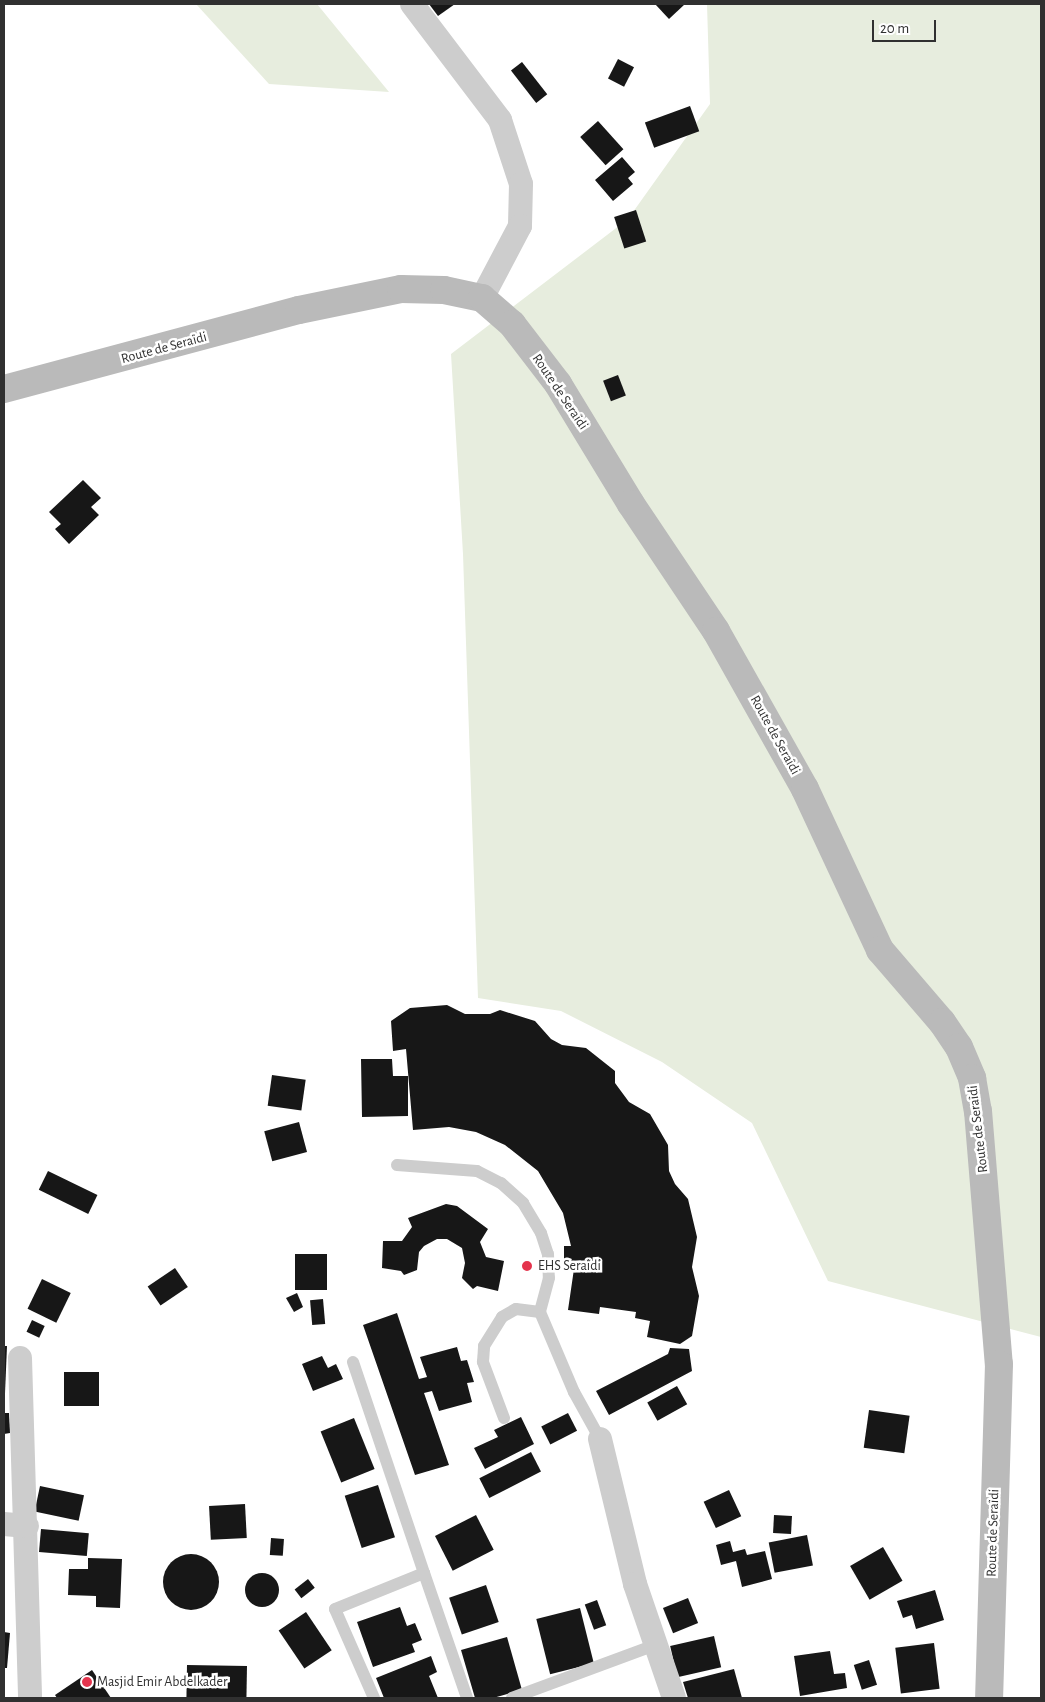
<!DOCTYPE html>
<html>
<head>
<meta charset="utf-8">
<style>
  body { margin:0 }
  #map { position:relative; width:1045px; height:1702px; overflow:hidden; background:#fff; font-family:"Alegreya Sans",sans-serif }
  div>[style] { position:absolute }
  .green>* { inset:0; background:#e7edde }
  .building>* { inset:0; background:#171717; transform-origin:0 0 }
  .round { border-radius:50% }
  .service>* { height:12px; margin:-6px; padding:0 6px; transform-origin:6px; border-radius:6px; background:#cdcdcd }
  .minor>* { height:24px; margin:-12px; padding:0 12px; transform-origin:12px; border-radius:12px; background:#cdcdcd }
  .secondary>* { height:28px; margin:-14px; padding:0 14px; transform-origin:14px; border-radius:14px; background:#bababa }
  .dots>* { width:14px; height:14px; translate:-50% -50%; box-sizing:border-box; border:2px solid #fff; border-radius:50% }
  span { translate:-50% -50%; white-space:nowrap; text-align:center; line-height:1.15; -webkit-text-stroke:5px #fff; paint-order:stroke }
  .street-label { font-size:14px; color:#303030 }
  .poi-label { font-size:14px; color:#303030 }
  .left { translate:0 -50%; text-align:left }
  .frame { position:absolute; inset:0; border:5px solid #303030; pointer-events:none }
  .scale { position:absolute; left:872px; top:20px; width:64px; height:22px; box-sizing:border-box; border:2px solid #303030; border-top:0; padding-left:6px; font-size:15px; line-height:18px; white-space:nowrap; color:#303030; -webkit-text-stroke:4px #fff; paint-order:stroke }
</style>
</head>
<body>
<div id="map">
  <div class="green">
    <i style="clip-path:polygon(196px 4px,317px 4px,389px 92px,269px 84px)"></i>
    <i style="clip-path:polygon(707px 4px,1041px 4px,1041px 1337px,828px 1281px,752px 1123px,662px 1062px,561px 1011px,478px 998px,463px 554px,451px 354px,628px 219px,710px 104px)"></i>
  </div>
  <div class="building">
    <i style="clip-path:polygon(429px 4px,455px 4px,438px 16px)"></i>
    <i style="clip-path:polygon(655px 4px,685px 4px,669px 19px)"></i>
    <i style="left:618px;top:59px;width:18px;height:22px;rotate:27deg"></i>
    <i style="left:522px;top:62px;width:41px;height:14px;rotate:52deg"></i>
    <i style="left:690px;top:106px;width:27px;height:48px;rotate:70deg"></i>
    <i style="left:598px;top:121px;width:38px;height:24px;rotate:48deg"></i>
    <i style="clip-path:polygon(622px 157px,635px 172px,628px 178px,633px 184px,613px 201px,595px 180px)"></i>
    <i style="left:636px;top:210px;width:33px;height:23px;rotate:72deg"></i>
    <i style="left:618px;top:375px;width:22px;height:16px;rotate:69deg"></i>
    <i style="clip-path:polygon(83px 480px,101px 498px,91px 507px,99px 515px,69px 544px,55px 529px,61px 524px,49px 512px)"></i>
    <i style="clip-path:polygon(447px 1005px,465px 1014px,490px 1014px,500px 1010px,535px 1021px,551px 1039px,562px 1045px,586px 1048px,615px 1071px,615px 1083px,629px 1102px,650px 1114px,668px 1145px,669px 1171px,675px 1184px,688px 1199px,697px 1237px,692px 1267px,699px 1296px,692px 1336px,680px 1344px,647px 1337px,650px 1321px,635px 1318px,636px 1312px,600px 1307px,599px 1314px,568px 1310px,575px 1262px,564px 1262px,564px 1246px,571px 1246px,563px 1213px,538px 1171px,505px 1145px,476px 1132px,449px 1127px,413px 1130px,406px 1049px,393px 1051px,391px 1021px,410px 1008px)"></i>
    <i style="clip-path:polygon(361px 1059px,392px 1059px,393px 1076px,408px 1076px,408px 1116px,362px 1117px)"></i>
    <i style="left:272px;top:1075px;width:34px;height:31px;rotate:8deg"></i>
    <i style="left:299px;top:1122px;width:31px;height:36px;rotate:75deg"></i>
    <i style="left:48px;top:1171px;width:55px;height:21px;rotate:26deg"></i>
    <i style="clip-path:polygon(446px 1204px,457px 1206px,488px 1229px,480px 1242px,486px 1257px,504px 1261px,498px 1291px,477px 1286px,473px 1289px,462px 1278px,465px 1263px,462px 1248px,447px 1239px,437px 1239px,424px 1246px,419px 1252px,417px 1270px,404px 1275px,401px 1271px,382px 1268px,383px 1241px,402px 1241px,412px 1227px,408px 1218px)"></i>
    <i style="left:295px;top:1254px;width:32px;height:36px"></i>
    <i style="left:175px;top:1268px;width:23px;height:33px;rotate:56deg"></i>
    <i style="left:42px;top:1279px;width:32px;height:33px;rotate:26deg"></i>
    <i style="clip-path:polygon(297px 1293px,303px 1307px,294px 1312px,286px 1298px)"></i>
    <i style="left:323px;top:1299px;width:25px;height:13px;rotate:85deg"></i>
    <i style="clip-path:polygon(397px 1313px,419px 1379px,427px 1377px,420px 1357px,457px 1347px,461px 1361px,467px 1360px,474px 1382px,467px 1383px,472px 1402px,439px 1411px,432px 1391px,424px 1393px,449px 1465px,415px 1475px,363px 1325px)"></i>
    <i style="left:32px;top:1320px;width:14px;height:13px;rotate:25deg"></i>
    <i style="clip-path:polygon(4px 1346px,7px 1346px,5px 1393px,4px 1393px)"></i>
    <i style="clip-path:polygon(670px 1348px,689px 1349px,692px 1371px,609px 1415px,596px 1391px,668px 1354px)"></i>
    <i style="clip-path:polygon(322px 1356px,328px 1368px,336px 1364px,343px 1379px,313px 1391px,302px 1364px)"></i>
    <i style="left:64px;top:1372px;width:35px;height:34px"></i>
    <i style="left:677px;top:1386px;width:21px;height:34px;rotate:61deg"></i>
    <i style="left:869px;top:1410px;width:41px;height:38px;rotate:8deg"></i>
    <i style="clip-path:polygon(4px 1413px,9px 1413px,10px 1433px,4px 1434px)"></i>
    <i style="left:568px;top:1413px;width:20px;height:30px;rotate:63deg"></i>
    <i style="clip-path:polygon(521px 1417px,534px 1444px,485px 1469px,474px 1448px,498px 1437px,494px 1430px)"></i>
    <i style="left:354px;top:1418px;width:55px;height:36px;rotate:68deg"></i>
    <i style="left:531px;top:1452px;width:22px;height:58px;rotate:63deg"></i>
    <i style="left:378px;top:1485px;width:55px;height:35px;rotate:72deg"></i>
    <i style="left:40px;top:1486px;width:45px;height:26px;rotate:12deg"></i>
    <i style="left:729px;top:1490px;width:29px;height:28px;rotate:65deg"></i>
    <i style="left:245px;top:1504px;width:34px;height:36px;rotate:87deg"></i>
    <i style="left:476px;top:1515px;width:39px;height:46px;rotate:63deg"></i>
    <i style="left:774px;top:1515px;width:18px;height:18px;rotate:3deg"></i>
    <i style="left:41px;top:1529px;width:48px;height:23px;rotate:5deg"></i>
    <i style="left:807px;top:1535px;width:31px;height:39px;rotate:79deg"></i>
    <i style="left:271px;top:1538px;width:13px;height:17px;rotate:4deg"></i>
    <i style="clip-path:polygon(730px 1541px,733px 1552px,745px 1549px,747px 1555px,765px 1551px,772px 1579px,742px 1587px,736px 1561px,721px 1565px,716px 1545px)"></i>
    <i style="left:883px;top:1547px;width:39px;height:38px;rotate:60deg"></i>
    <i class="round" style="left:163px;top:1554px;width:56px;height:56px"></i>
    <i style="clip-path:polygon(88px 1558px,122px 1559px,120px 1608px,96px 1607px,96px 1596px,68px 1595px,69px 1569px,88px 1569px)"></i>
    <i class="round" style="left:245px;top:1573px;width:34px;height:34px"></i>
    <i style="left:308px;top:1579px;width:11px;height:17px;rotate:52deg"></i>
    <i style="left:486px;top:1585px;width:39px;height:39px;rotate:71deg"></i>
    <i style="clip-path:polygon(935px 1590px,944px 1620px,916px 1629px,912px 1615px,903px 1618px,897px 1601px)"></i>
    <i style="left:688px;top:1598px;width:27px;height:27px;rotate:68deg"></i>
    <i style="left:597px;top:1600px;width:27px;height:13px;rotate:70deg"></i>
    <i style="clip-path:polygon(400px 1607px,407px 1626px,415px 1623px,422px 1640px,412px 1644px,415px 1652px,373px 1667px,357px 1622px)"></i>
    <i style="left:580px;top:1608px;width:57px;height:45px;rotate:76deg"></i>
    <i style="left:306px;top:1612px;width:46px;height:33px;rotate:56deg"></i>
    <i style="clip-path:polygon(4px 1632px,10px 1633px,7px 1668px,4px 1668px)"></i>
    <i style="left:714px;top:1636px;width:32px;height:45px;rotate:77deg"></i>
    <i style="clip-path:polygon(507px 1637px,522px 1690px,493px 1698px,475px 1698px,461px 1650px)"></i>
    <i style="left:934px;top:1643px;width:46px;height:39px;rotate:83deg"></i>
    <i style="clip-path:polygon(830px 1651px,834px 1674px,845px 1673px,847px 1688px,800px 1696px,794px 1656px)"></i>
    <i style="clip-path:polygon(431px 1656px,437px 1672px,429px 1676px,438px 1698px,384px 1698px,376px 1678px)"></i>
    <i style="left:869px;top:1660px;width:26px;height:16px;rotate:72deg"></i>
    <i style="left:187px;top:1665px;width:60px;height:33px;rotate:1deg"></i>
    <i style="clip-path:polygon(734px 1669px,742px 1698px,688px 1698px,683px 1682px)"></i>
    <i style="clip-path:polygon(92px 1670px,111px 1698px,57px 1698px,55px 1695px)"></i>
  </div>
  <div class="service">
    <i style="left:397px;top:1165px;width:80px;rotate:4.3deg"></i>
    <i style="left:477px;top:1171px;width:27px;rotate:27deg"></i>
    <i style="left:501px;top:1183px;width:30px;rotate:42deg"></i>
    <i style="left:523px;top:1203px;width:35px;rotate:59deg"></i>
    <i style="left:541px;top:1233px;width:22px;rotate:72deg"></i>
    <i style="left:548px;top:1254px;width:24px;rotate:88deg"></i>
    <i style="left:549px;top:1278px;width:35px;rotate:105deg"></i>
    <i style="left:540px;top:1312px;width:87px;rotate:67deg"></i>
    <i style="left:574px;top:1392px;width:54px;rotate:61deg"></i>
    <i style="left:353px;top:1362px;width:223px;rotate:71.4deg"></i>
    <i style="left:504px;top:1418px;width:60px;rotate:-110.6deg"></i>
    <i style="left:483px;top:1362px;width:16px;rotate:-86deg"></i>
    <i style="left:484px;top:1346px;width:34px;rotate:-58deg"></i>
    <i style="left:502px;top:1317px;width:16px;rotate:-30deg"></i>
    <i style="left:516px;top:1309px;width:24px;rotate:7deg"></i>
    <i style="left:374px;top:1698px;width:97px;rotate:-113.7deg"></i>
    <i style="left:335px;top:1609px;width:96px;rotate:-22deg"></i>
    <i style="left:424px;top:1573px;width:132px;rotate:71deg"></i>
    <i style="left:512px;top:1698px;width:153px;rotate:-20.3deg"></i>
  </div>
  <div class="minor">
    <i style="left:412px;top:4px;width:146px;rotate:52.8deg"></i>
    <i style="left:500px;top:120px;width:67px;rotate:71.8deg"></i>
    <i style="left:521px;top:184px;width:42px;rotate:91.4deg"></i>
    <i style="left:520px;top:226px;width:81px;rotate:117.8deg"></i>
    <i style="left:20px;top:1358px;width:340px;rotate:88.3deg"></i>
    <i style="left:600px;top:1439px;width:149px;rotate:76.4deg"></i>
    <i style="left:635px;top:1584px;width:120px;rotate:71.1deg"></i>
    <i style="left:4px;top:1524px;width:23px;rotate:5deg"></i>
  </div>
  <div class="secondary">
    <i style="left:4px;top:389px;width:305px;rotate:-15deg"></i>
    <i style="left:299px;top:310px;width:104px;rotate:-11.6deg"></i>
    <i style="left:401px;top:289px;width:43px;rotate:1.3deg"></i>
    <i style="left:444px;top:290px;width:39px;rotate:12deg"></i>
    <i style="left:482px;top:298px;width:40px;rotate:41deg"></i>
    <i style="left:512px;top:324px;width:76px;rotate:52.5deg"></i>
    <i style="left:558px;top:384px;width:140px;rotate:58.7deg"></i>
    <i style="left:631px;top:504px;width:153px;rotate:56.2deg"></i>
    <i style="left:716px;top:631px;width:181px;rotate:60.6deg"></i>
    <i style="left:805px;top:789px;width:178px;rotate:65deg"></i>
    <i style="left:880px;top:950px;width:95px;rotate:49.3deg"></i>
    <i style="left:942px;top:1022px;width:30px;rotate:56deg"></i>
    <i style="left:959px;top:1047px;width:34px;rotate:67deg"></i>
    <i style="left:972px;top:1078px;width:34px;rotate:80deg"></i>
    <i style="left:978px;top:1111px;width:254px;rotate:85.3deg"></i>
    <i style="left:999px;top:1364px;width:334px;rotate:91.7deg"></i>
  </div>
  <div class="dots">
    <i style="left:527px;top:1266px;background:#e4344d"></i>
    <i style="left:87px;top:1682px;background:#e4344d"></i>
  </div>
  <div class="street-label">
    <span style="left:164px;top:348px;rotate:-15deg">Route de Seraïdi</span>
    <span style="left:560px;top:392px;rotate:56deg">Route de Seraïdi</span>
    <span style="left:775px;top:735px;rotate:61deg">Route de Seraïdi</span>
    <span style="left:978px;top:1129px;rotate:-97deg">Route de Seraïdi</span>
    <span style="left:993px;top:1533px;rotate:-88deg">Route de Seraïdi</span>
  </div>
  <div class="poi-label">
    <span class="left" style="left:538px;top:1266px">EHS Seraïdi</span>
    <span class="left" style="left:97px;top:1682px">Masjid Emir Abdelkader</span>
  </div>
  <div class="frame"></div>
  <div class="scale">20 m</div>
</div>
</body>
</html>
